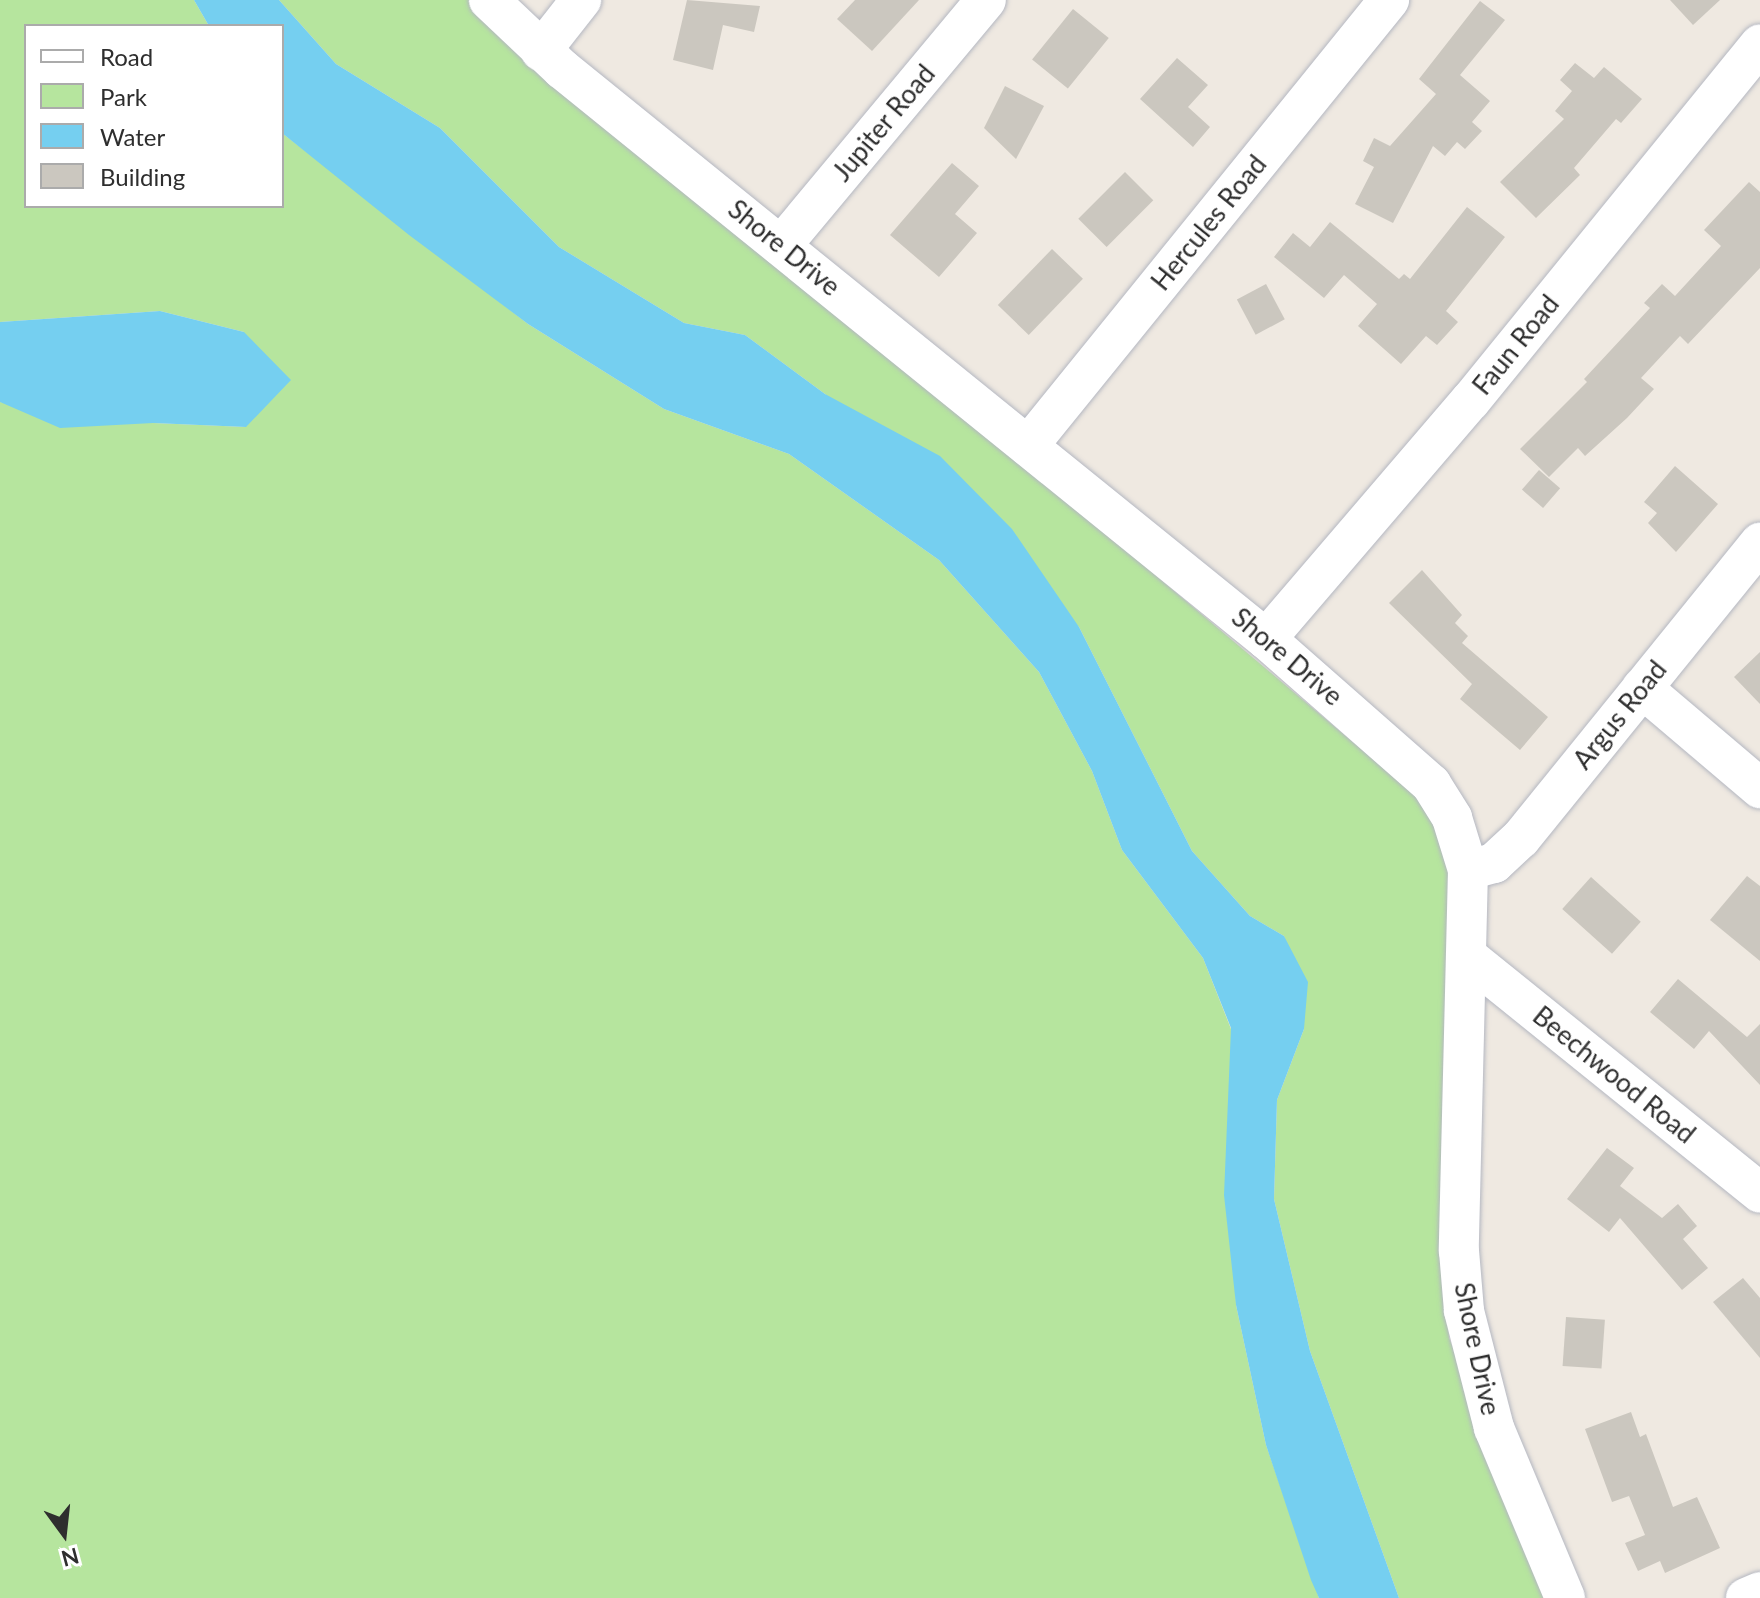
<!DOCTYPE html>
<html>
<head>
<meta charset="utf-8">
<style>
  body { margin:0 }
  #map { position:relative; width:1760px; height:1598px; overflow:hidden; background:#efe9e1; font-family:Lato,sans-serif }
  div>[style] { position:absolute }
  .green>* { inset:0; background:#b6e59e }
  .water>* { inset:0; background:#75cff0 }
  .building>* { inset:0; background:#cbc7bf; transform-origin:0 0 }
  .roads { filter:drop-shadow(0 0 2px #b4b7c1) drop-shadow(0 0 2px #b4b7c1) }
  .minor>* { height:40px; margin:-20px; padding:0 20px; transform-origin:20px; border-radius:20px; background:#fff }
  span { translate:-50% -50%; white-space:nowrap; text-align:center; line-height:1.15; -webkit-text-stroke:6px #fff; paint-order:stroke }
  .street-label { font-size:26px; color:#2e2e2e }
  .legend { position:absolute; left:24px; top:24px; width:260px; height:184px; box-sizing:border-box; background:#fff; border:2px solid #ababab; margin:0; padding:10px 14px; list-style:none; font-size:24px; color:#2e2e2e }
  .legend li { display:flex; align-items:center; gap:16px; height:40px }
  .legend b { width:40px; border:2px solid #ababab }
  .north { position:absolute; left:24px; top:1494px; width:80px; height:80px; -webkit-text-stroke:6px #fff; paint-order:stroke; rotate:165deg; font-size:22px; font-weight:700; line-height:32px; text-align:center; color:#2e2e2e }
  .north::after { content:''; display:block; margin:auto; width:28px; height:36px; background:#2e2e2e; clip-path:polygon(50% 0,100% 100%,50% 72%,0 100%) }
</style>
</head>
<body>
<div id="map">
  <div class="green">
    <i style="clip-path:polygon(0 0,194px 0,209px 26px,26px 26px,26px 206px,282px 206px,282px 133px,528px 324px,664px 409px,789px 454px,939px 560px,1039px 672px,1092px 771px,1122px 850px,1203px 958px,1231px 1029px,1236px 1305px,1266px 1445px,1319px 1598px,0 1598px,0 402px,153px 423px,246px 427px,244px 332px,160px 311px,0 322px)"></i>
    <i style="clip-path:polygon(279px 0,475px 0,1426px 804px,1464px 896px,1441px 1197px,1449px 1338px,1555px 1598px,1399px 1598px,1310px 1351px,1274px 1199px,1277px 1100px,1304px 1029px,1284px 936px,1250px 916px,1192px 851px,1079px 627px,825px 394px,745px 335px,684px 323px,559px 247px,440px 128px,336px 64px)"></i>
  </div>
  <div class="water">
    <i style="clip-path:polygon(194px 0,279px 0,336px 64px,440px 128px,559px 247px,684px 323px,745px 335px,825px 394px,940px 456px,1012px 529px,1079px 627px,1192px 851px,1250px 916px,1284px 936px,1308px 982px,1304px 1029px,1277px 1100px,1274px 1199px,1310px 1351px,1399px 1598px,1319px 1598px,1311px 1580px,1266px 1445px,1236px 1305px,1224px 1195px,1231px 1028px,1203px 958px,1122px 850px,1092px 771px,1039px 672px,939px 560px,789px 454px,664px 409px,528px 324px,409px 235px,282px 133px,282px 26px,209px 26px)"></i>
    <i style="clip-path:polygon(160px 311px,244px 332px,291px 380px,246px 427px,153px 423px,60px 428px,0 402px,0 322px)"></i>
  </div>
  <div class="building">
    <i style="clip-path:polygon(687px 0,760px 6px,754px 32px,723px 25px,713px 70px,673px 60px)"></i>
    <i style="clip-path:polygon(855px 0,919px 0,872px 51px,837px 19px)"></i>
    <i style="clip-path:polygon(1670px 0,1720px 0,1693px 25px)"></i>
    <i style="clip-path:polygon(1480px 1px,1505px 20px,1460px 75px,1490px 101px,1472px 122px,1482px 131px,1465px 149px,1457px 142px,1445px 156px,1433px 146px,1393px 223px,1355px 204px,1374px 167px,1363px 161px,1374px 138px,1390px 146px,1436px 94px,1419px 79px)"></i>
    <i style="left:1073px;top:9px;width:46px;height:65px;rotate:39deg"></i>
    <i style="clip-path:polygon(1177px 58px,1208px 85px,1188px 107px,1210px 127px,1193px 147px,1140px 99px)"></i>
    <i style="clip-path:polygon(1575px 63px,1594px 78px,1604px 67px,1642px 99px,1621px 123px,1616px 119px,1574px 168px,1580px 175px,1536px 218px,1500px 182px,1564px 119px,1555px 111px,1572px 91px,1560px 80px)"></i>
    <i style="clip-path:polygon(1005px 86px,1044px 106px,1016px 159px,984px 128px)"></i>
    <i style="clip-path:polygon(952px 163px,979px 186px,955px 214px,977px 233px,939px 277px,890px 235px)"></i>
    <i style="left:1125px;top:172px;width:40px;height:66px;rotate:45deg"></i>
    <i style="clip-path:polygon(1749px 182px,1760px 192px,1760px 268px,1688px 344px,1680px 336px,1641px 378px,1654px 389px,1627px 418px,1585px 456px,1578px 448px,1549px 477px,1520px 449px,1587px 382px,1584px 379px,1650px 308px,1644px 303px,1662px 284px,1675px 296px,1721px 246px,1704px 230px)"></i>
    <i style="clip-path:polygon(1467px 207px,1505px 237px,1446px 311px,1458px 322px,1437px 345px,1426px 336px,1401px 364px,1358px 326px,1377px 304px,1344px 275px,1324px 298px,1274px 257px,1293px 233px,1310px 247px,1330px 222px,1399px 279px,1404px 274px,1410px 279px)"></i>
    <i style="left:1052px;top:249px;width:43px;height:78px;rotate:44deg"></i>
    <i style="left:1266px;top:284px;width:40px;height:33px;rotate:62deg"></i>
    <i style="clip-path:polygon(1675px 466px,1718px 504px,1676px 552px,1648px 523px,1657px 513px,1644px 502px)"></i>
    <i style="left:1539px;top:470px;width:28px;height:26px;rotate:41deg"></i>
    <i style="clip-path:polygon(1422px 570px,1462px 615px,1455px 623px,1468px 636px,1462px 643px,1548px 717px,1520px 750px,1460px 699px,1472px 684px,1389px 603px)"></i>
    <i style="clip-path:polygon(1760px 652px,1760px 704px,1734px 677px)"></i>
    <i style="clip-path:polygon(1747px 876px,1760px 886px,1760px 961px,1710px 920px)"></i>
    <i style="left:1591px;top:877px;width:67px;height:43px;rotate:42deg"></i>
    <i style="clip-path:polygon(1678px 979px,1747px 1037px,1760px 1024px,1760px 1085px,1709px 1031px,1694px 1049px,1650px 1012px)"></i>
    <i style="clip-path:polygon(1607px 1148px,1634px 1168px,1620px 1186px,1662px 1218px,1678px 1204px,1697px 1226px,1683px 1239px,1708px 1268px,1682px 1290px,1620px 1218px,1609px 1232px,1567px 1199px)"></i>
    <i style="clip-path:polygon(1743px 1278px,1760px 1298px,1760px 1358px,1713px 1302px)"></i>
    <i style="left:1566px;top:1317px;width:39px;height:49px;rotate:4deg"></i>
    <i style="clip-path:polygon(1631px 1412px,1640px 1437px,1646px 1434px,1673px 1507px,1697px 1497px,1720px 1548px,1665px 1573px,1660px 1561px,1638px 1571px,1625px 1543px,1645px 1535px,1629px 1496px,1612px 1502px,1585px 1429px)"></i>
  </div>
  <div class="roads">
    <div class="minor">
      <i style="left:489px;top:0;width:100px;rotate:43.4deg"></i>
      <i style="left:562px;top:69px;width:906px;rotate:39deg"></i>
      <i style="left:1266px;top:639px;width:220px;rotate:41.3deg"></i>
      <i style="left:1431px;top:784px;width:40px;rotate:58deg"></i>
      <i style="left:1452px;top:818px;width:54px;rotate:72.9deg"></i>
      <i style="left:1468px;top:870px;width:381px;rotate:91.4deg"></i>
      <i style="left:1459px;top:1251px;width:60px;rotate:85.2deg"></i>
      <i style="left:1464px;top:1311px;width:121px;rotate:75.6deg"></i>
      <i style="left:1494px;top:1428px;width:184px;rotate:67.3deg"></i>
      <i style="left:541px;top:51px;width:65px;rotate:-51.9deg"></i>
      <i style="left:781px;top:246px;width:320px;rotate:-50.2deg"></i>
      <i style="left:1028px;top:446px;width:574px;rotate:-51.01deg"></i>
      <i style="left:1266px;top:639px;width:315px;rotate:-49.4deg"></i>
      <i style="left:1471px;top:400px;width:458px;rotate:-50.9deg"></i>
      <i style="left:1642px;top:688px;width:155px;rotate:40.3deg"></i>
      <i style="left:1468px;top:870px;width:27px;rotate:-15deg"></i>
      <i style="left:1494px;top:863px;width:37px;rotate:-43deg"></i>
      <i style="left:1521px;top:838px;width:380px;rotate:-51deg"></i>
      <i style="left:1468px;top:957px;width:375px;rotate:38.9deg"></i>
      <i style="left:1746px;top:1598px;width:15px;rotate:-23deg"></i>
    </div>
  </div>
  <div class="street-label">
    <span style="left:884px;top:123px;rotate:-50deg">Jupiter Road</span>
    <span style="left:1209px;top:223px;rotate:-51deg">Hercules Road</span>
    <span style="left:784px;top:248px;rotate:39deg">Shore Drive</span>
    <span style="left:1516px;top:345px;rotate:-51deg">Faun Road</span>
    <span style="left:1287px;top:657px;rotate:40deg">Shore Drive</span>
    <span style="left:1620px;top:715px;rotate:-51deg">Argus Road</span>
    <span style="left:1614px;top:1075px;rotate:39deg">Beechwood Road</span>
    <span style="left:1477px;top:1349px;rotate:78deg">Shore Drive</span>
  </div>
  <ul class="legend">
  <li><b style="height:10px;background:#fff"></b>Road</li>
  <li><b style="height:22px;background:#b6e59e"></b>Park</li>
  <li><b style="height:22px;background:#75cff0"></b>Water</li>
  <li><b style="height:22px;background:#cbc7bf"></b>Building</li>
  </ul>
  <div class="north">N</div>
</div>
</body>
</html>
